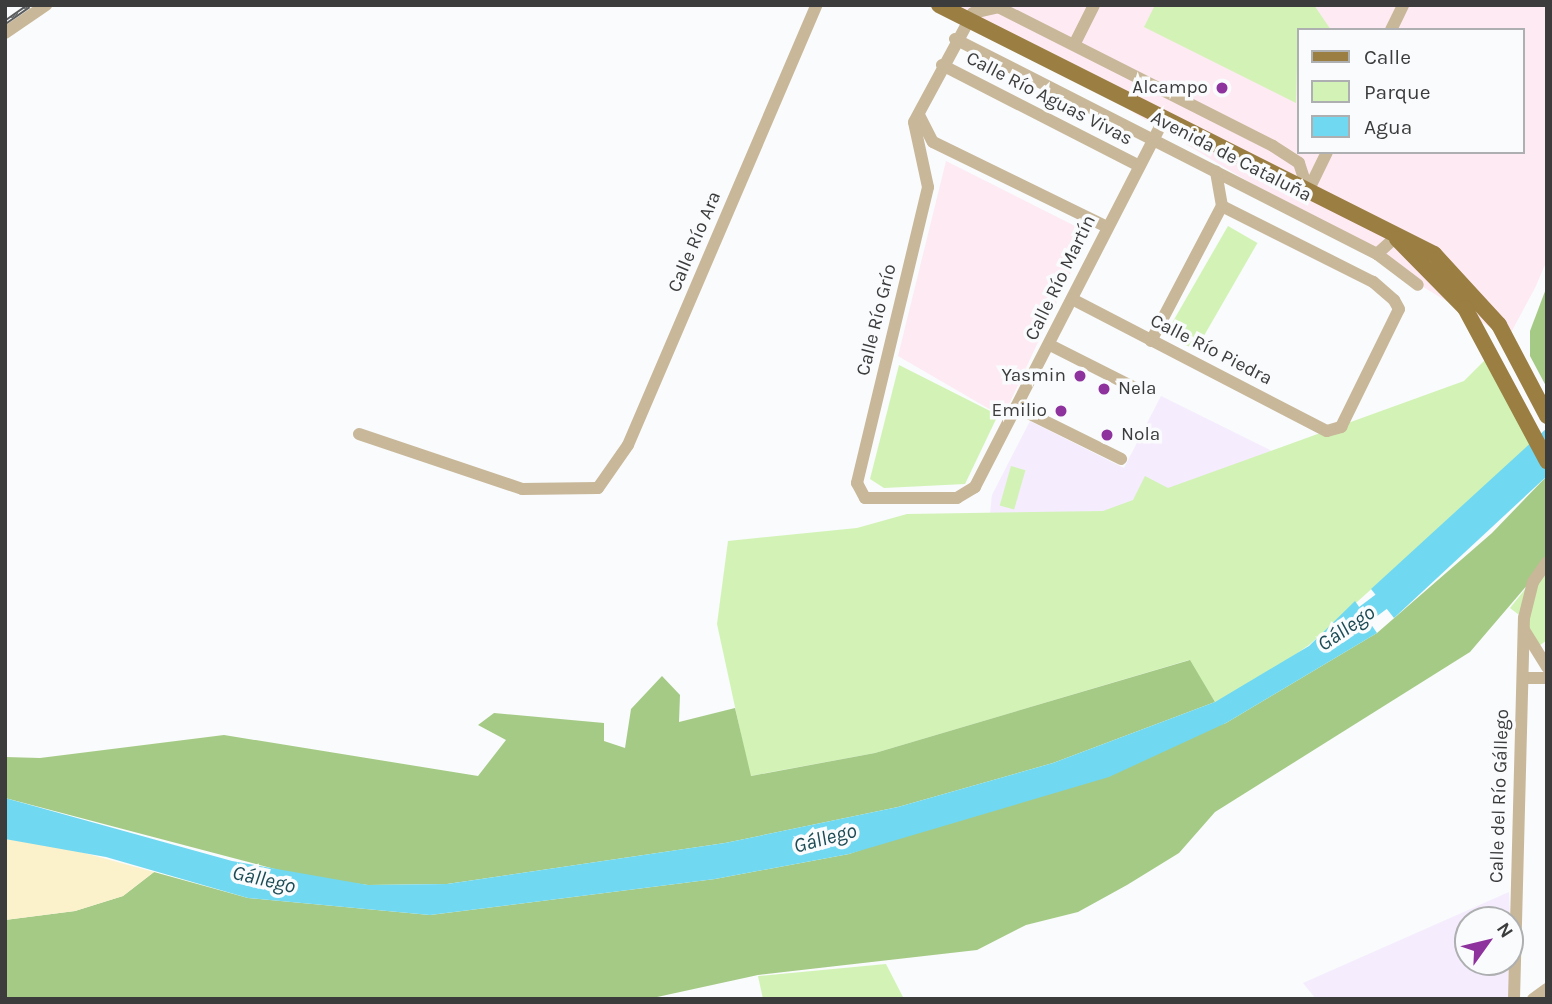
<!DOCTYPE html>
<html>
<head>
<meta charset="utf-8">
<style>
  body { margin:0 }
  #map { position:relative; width:1552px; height:1004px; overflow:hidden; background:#f9fbfc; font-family:Karla,sans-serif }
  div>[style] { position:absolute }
  .industrial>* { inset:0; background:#feeaf3 }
  .education>* { inset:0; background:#f5ecfd }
  .green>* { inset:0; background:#d2f3b5; transform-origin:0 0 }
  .forest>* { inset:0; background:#a5ca85 }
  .sand>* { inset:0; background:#fbf1cb }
  .water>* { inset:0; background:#71d8f1 }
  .river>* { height:18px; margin:-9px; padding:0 9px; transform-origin:9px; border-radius:9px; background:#71d8f1 }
  .minor>* { height:12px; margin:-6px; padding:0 6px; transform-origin:6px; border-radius:6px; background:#c8b799 }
  .major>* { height:16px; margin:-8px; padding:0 8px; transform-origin:8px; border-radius:8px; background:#9b7e42 }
  .rail>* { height:5px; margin-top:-2.5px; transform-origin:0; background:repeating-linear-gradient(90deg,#f9fbfc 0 8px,#5a5b5c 0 16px); box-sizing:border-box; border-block:2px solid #5a5b5c }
  .dots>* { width:19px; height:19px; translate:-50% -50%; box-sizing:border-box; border:4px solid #f9fbfc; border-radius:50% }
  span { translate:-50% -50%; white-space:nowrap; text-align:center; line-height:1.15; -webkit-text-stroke:7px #f9fbfc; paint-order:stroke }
  .poi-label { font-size:19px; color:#3c3c3d }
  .right { translate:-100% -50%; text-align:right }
  .left { translate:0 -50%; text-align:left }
  .street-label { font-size:19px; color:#3c3c3d }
  .water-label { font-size:21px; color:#1d4b55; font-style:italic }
  .frame { position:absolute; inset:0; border:7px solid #3c3c3d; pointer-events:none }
  .legend { position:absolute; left:1297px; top:28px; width:228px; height:126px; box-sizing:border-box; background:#f9fbfc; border:2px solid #adafb0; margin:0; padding:9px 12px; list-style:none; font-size:21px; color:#3c3c3d }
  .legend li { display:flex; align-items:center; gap:14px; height:35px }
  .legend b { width:35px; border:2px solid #adafb0 }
  .north { position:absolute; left:1454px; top:906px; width:70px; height:70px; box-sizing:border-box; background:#f9fbfc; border:2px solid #adafb0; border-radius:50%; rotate:56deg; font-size:19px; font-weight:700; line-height:28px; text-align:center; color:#3c3c3d }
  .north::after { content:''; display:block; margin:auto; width:24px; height:32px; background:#8e339e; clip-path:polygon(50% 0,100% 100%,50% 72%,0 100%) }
</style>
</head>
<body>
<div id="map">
  <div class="industrial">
    <i style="clip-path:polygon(evenodd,955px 5px,1547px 5px,1547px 260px,1535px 288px,1508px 338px,955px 5px,1298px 30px,1522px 30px,1522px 152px,1298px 152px,1298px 30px)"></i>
    <i style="clip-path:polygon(946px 161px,1089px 233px,1003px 417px,898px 356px)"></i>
  </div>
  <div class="education">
    <i style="clip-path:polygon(1161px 396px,1276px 453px,1117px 511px,990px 514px,992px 495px,1030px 421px,1124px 468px)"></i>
    <i style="clip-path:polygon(1509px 892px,1510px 920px,1468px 920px,1468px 962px,1510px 962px,1509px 999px,1316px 999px,1303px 983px)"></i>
  </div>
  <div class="green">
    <i style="clip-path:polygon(1155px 5px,1314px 5px,1331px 30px,1298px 30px,1296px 103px,1144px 27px)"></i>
    <i style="left:1228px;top:226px;width:34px;height:124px;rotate:30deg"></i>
    <i style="clip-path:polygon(1488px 357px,1531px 446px,1309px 645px,1259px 680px,1215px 702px,1189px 660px,875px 753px,750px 776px,717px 624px,728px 541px,857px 528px,907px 514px,1103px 511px,1133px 500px,1145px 476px,1168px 488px,1464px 381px)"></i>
    <i style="clip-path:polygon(899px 365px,998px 415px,965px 484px,884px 488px,870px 479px)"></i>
    <i style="left:1011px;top:466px;width:15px;height:41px;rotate:16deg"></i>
    <i style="clip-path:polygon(1547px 562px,1547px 640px,1535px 649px,1523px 618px,1510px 608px)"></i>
    <i style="clip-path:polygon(886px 964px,904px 999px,763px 999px,758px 976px)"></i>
  </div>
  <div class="forest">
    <i style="clip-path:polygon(1547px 286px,1547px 388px,1530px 356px,1530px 331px)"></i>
    <i style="clip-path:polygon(1547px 476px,1547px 562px,1470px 652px,1215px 812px,1179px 853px,1127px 885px,1078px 912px,1026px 925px,977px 950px,758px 975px,648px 999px,5px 999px,5px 920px,75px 911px,123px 896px,154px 872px,248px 898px,430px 915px,715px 879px,849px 854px,1226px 723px,1377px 633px,1492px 533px)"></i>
    <i style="clip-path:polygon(1190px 660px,1215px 702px,1053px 763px,898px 807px,725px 843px,447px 884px,368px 885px,305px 877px,5px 798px,5px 757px,40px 758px,224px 735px,478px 776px,506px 740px,478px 725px,494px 713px,604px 723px,604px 741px,625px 748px,631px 709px,662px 676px,680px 695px,679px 722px,735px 708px,751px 776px,875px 753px)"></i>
  </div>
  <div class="sand">
    <i style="clip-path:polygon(5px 839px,55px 845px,154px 872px,123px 896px,75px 911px,5px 920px)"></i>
  </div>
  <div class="water">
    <i style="clip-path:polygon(1547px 428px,1547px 476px,1394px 618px,1371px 589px)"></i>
    <i style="clip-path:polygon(1355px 601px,1377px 633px,1226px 723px,1109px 777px,849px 854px,715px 879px,430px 915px,248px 898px,106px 857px,5px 839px,5px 798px,232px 861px,368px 885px,447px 884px,725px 843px,898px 807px,1053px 763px,1215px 702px,1309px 646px)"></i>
  </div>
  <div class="river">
    <i style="left:1345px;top:629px;width:66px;rotate:-37deg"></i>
  </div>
  <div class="minor">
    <i style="left:1391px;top:30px;width:28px;rotate:-64deg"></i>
    <i style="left:5px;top:33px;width:50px;rotate:-34.3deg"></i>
    <i style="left:955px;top:39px;width:474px;rotate:27deg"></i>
    <i style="left:1377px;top:254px;width:51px;rotate:37.1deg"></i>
    <i style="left:1075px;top:43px;width:42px;rotate:-63.4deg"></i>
    <i style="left:942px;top:65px;width:221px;rotate:27.1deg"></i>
    <i style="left:919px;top:115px;width:30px;rotate:63deg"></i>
    <i style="left:933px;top:142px;width:194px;rotate:26deg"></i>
    <i style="left:1164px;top:119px;width:414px;rotate:117.2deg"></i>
    <i style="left:975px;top:487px;width:21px;rotate:149deg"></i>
    <i style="left:957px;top:498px;width:92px;rotate:180deg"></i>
    <i style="left:865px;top:498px;width:17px;rotate:-118deg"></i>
    <i style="left:857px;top:483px;width:304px;rotate:-76.5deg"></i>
    <i style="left:928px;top:187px;width:66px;rotate:-102.2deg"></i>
    <i style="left:914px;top:122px;width:124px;rotate:-61.6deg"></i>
    <i style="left:973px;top:13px;width:26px;rotate:-13deg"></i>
    <i style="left:998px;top:7px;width:308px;rotate:26.8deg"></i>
    <i style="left:1273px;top:146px;width:31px;rotate:33deg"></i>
    <i style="left:1299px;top:163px;width:29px;rotate:72deg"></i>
    <i style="left:1308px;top:191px;width:43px;rotate:-64deg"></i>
    <i style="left:1377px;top:254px;width:25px;rotate:-42deg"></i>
    <i style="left:1072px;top:299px;width:287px;rotate:27.4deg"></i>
    <i style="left:1327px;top:431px;width:15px;rotate:-16deg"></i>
    <i style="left:1341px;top:427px;width:131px;rotate:-63.8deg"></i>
    <i style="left:1399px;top:309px;width:10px;rotate:-119deg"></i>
    <i style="left:1394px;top:300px;width:28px;rotate:-139deg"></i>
    <i style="left:1373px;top:282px;width:169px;rotate:-153.3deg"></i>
    <i style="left:1151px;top:341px;width:153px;rotate:-62.3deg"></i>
    <i style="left:1222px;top:206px;width:35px;rotate:-100deg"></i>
    <i style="left:1050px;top:345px;width:100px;rotate:26.8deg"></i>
    <i style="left:1018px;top:408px;width:115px;rotate:26.3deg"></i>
    <i style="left:359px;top:434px;width:172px;rotate:18.6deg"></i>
    <i style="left:522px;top:489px;width:76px;rotate:-0.8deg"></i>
    <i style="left:598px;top:488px;width:52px;rotate:-55.1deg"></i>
    <i style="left:628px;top:445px;width:479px;rotate:-66.8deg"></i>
    <i style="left:1524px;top:630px;width:44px;rotate:58.1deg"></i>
    <i style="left:1523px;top:678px;width:24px"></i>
    <i style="left:1514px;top:999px;width:381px;rotate:-88.5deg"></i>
    <i style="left:1524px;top:618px;width:37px;rotate:-76deg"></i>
    <i style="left:1533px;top:582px;width:24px;rotate:-55deg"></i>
    <i style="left:1533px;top:999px;width:17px;rotate:-36deg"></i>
  </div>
  <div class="major">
    <i style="left:939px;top:5px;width:554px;rotate:26.7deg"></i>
    <i style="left:1434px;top:254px;width:96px;rotate:47.5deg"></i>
    <i style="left:1499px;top:325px;width:103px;rotate:62.2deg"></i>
    <i style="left:1397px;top:239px;width:97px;rotate:45.4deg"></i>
    <i style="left:1465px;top:308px;width:174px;rotate:61.8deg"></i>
  </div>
  <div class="rail">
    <i style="left:5px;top:22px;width:29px;rotate:-35deg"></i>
  </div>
  <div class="dots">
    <i style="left:1222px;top:88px;background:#8e339e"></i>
    <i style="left:1080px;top:376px;background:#8e339e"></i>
    <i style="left:1104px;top:389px;background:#8e339e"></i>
    <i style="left:1061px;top:411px;background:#8e339e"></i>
    <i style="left:1107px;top:435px;background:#8e339e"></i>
  </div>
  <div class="poi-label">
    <span class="right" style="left:1208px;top:88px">Alcampo</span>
    <span class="right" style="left:1066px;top:376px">Yasmin</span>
    <span class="left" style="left:1118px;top:389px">Nela</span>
    <span class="right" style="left:1047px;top:411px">Emilio</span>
    <span class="left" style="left:1121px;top:435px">Nola</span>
  </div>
  <div class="street-label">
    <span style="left:1049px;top:99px;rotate:27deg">Calle Río Aguas Vivas</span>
    <span style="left:1231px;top:157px;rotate:27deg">Avenida de Cataluña</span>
    <span style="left:695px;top:242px;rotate:-67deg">Calle Río Ara</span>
    <span style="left:1061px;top:278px;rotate:-64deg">Calle Río Martín</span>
    <span style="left:877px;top:320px;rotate:-76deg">Calle Río Grío</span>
    <span style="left:1211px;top:350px;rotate:27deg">Calle Río Piedra</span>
    <span style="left:1500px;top:796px;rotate:-88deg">Calle del Río Gállego</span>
  </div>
  <div class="water-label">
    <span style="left:1346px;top:628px;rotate:-34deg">Gállego</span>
    <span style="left:825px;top:838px;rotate:-15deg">Gállego</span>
    <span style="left:264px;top:879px;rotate:13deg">Gállego</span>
  </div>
  <div class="frame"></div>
  <ul class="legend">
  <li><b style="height:9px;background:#9b7e42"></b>Calle</li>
  <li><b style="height:19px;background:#d2f3b5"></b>Parque</li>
  <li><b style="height:19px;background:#71d8f1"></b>Agua</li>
  </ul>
  <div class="north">N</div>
</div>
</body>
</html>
